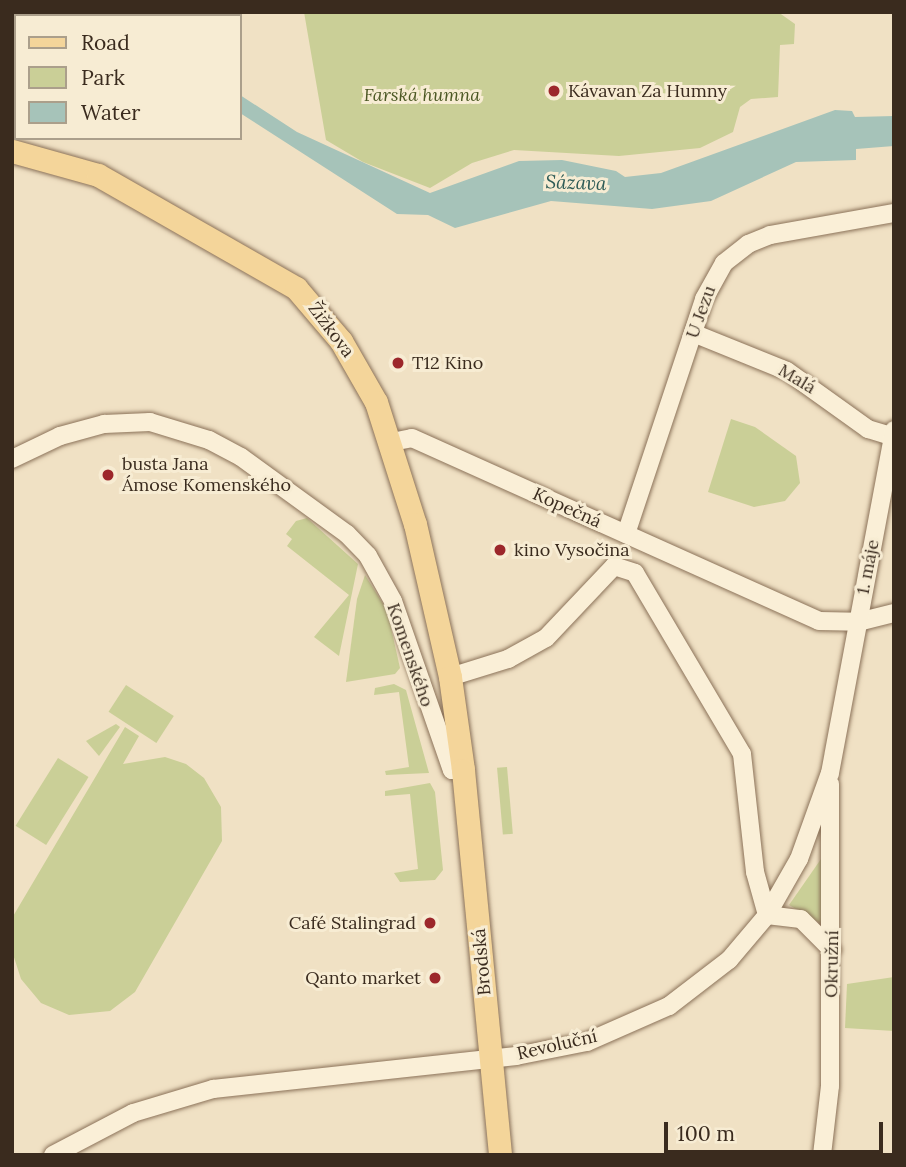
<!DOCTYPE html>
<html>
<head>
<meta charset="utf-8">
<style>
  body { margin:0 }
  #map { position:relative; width:906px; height:1167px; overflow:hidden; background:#f0e1c4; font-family:Lora,serif }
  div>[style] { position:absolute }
  .green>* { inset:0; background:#cacf97; transform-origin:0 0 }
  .water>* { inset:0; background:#a6c3b9 }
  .roads { filter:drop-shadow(0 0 2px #8b7259) drop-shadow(0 0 2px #8b7259) }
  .minor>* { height:18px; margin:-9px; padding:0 9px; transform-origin:9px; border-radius:9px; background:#faefd7 }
  .major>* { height:23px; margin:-11.5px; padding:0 11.5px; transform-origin:11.5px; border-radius:11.5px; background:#f4d59a }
  .dots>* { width:19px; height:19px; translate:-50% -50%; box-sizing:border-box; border:4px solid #f7ecd3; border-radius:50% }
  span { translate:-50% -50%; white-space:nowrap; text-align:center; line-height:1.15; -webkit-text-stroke:6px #f7ecd3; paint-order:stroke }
  .poi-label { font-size:18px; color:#3a2b1e }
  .left { translate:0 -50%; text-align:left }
  .right { translate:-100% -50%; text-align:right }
  .park-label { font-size:18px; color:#4c5824; font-style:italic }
  .street-label { font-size:18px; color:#3a2b1e }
  .water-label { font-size:19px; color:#2d5b56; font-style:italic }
  .frame { position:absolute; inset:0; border:14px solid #3a2b1e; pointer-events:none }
  .legend { position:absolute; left:14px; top:14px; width:228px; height:126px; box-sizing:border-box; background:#f7ecd3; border:2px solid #ab9f8b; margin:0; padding:9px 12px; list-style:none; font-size:21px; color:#3a2b1e }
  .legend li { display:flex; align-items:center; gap:14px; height:35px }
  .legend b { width:35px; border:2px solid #ab9f8b }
  .scale { position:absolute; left:664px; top:1122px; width:219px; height:32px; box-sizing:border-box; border:4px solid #3a2b1e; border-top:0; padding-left:9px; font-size:21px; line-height:24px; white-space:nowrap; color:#3a2b1e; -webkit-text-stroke:5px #f7ecd3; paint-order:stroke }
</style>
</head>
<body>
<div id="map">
  <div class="green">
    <i style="clip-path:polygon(304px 12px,778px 12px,795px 24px,794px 44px,780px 45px,778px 97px,751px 99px,740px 107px,733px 132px,700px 148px,619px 156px,514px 150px,472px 163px,430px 188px,363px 162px,326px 140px)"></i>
    <i style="clip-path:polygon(731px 419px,755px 427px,796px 456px,800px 483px,785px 501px,754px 507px,708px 492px)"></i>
    <i style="clip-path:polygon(307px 518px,358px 564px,339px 656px,314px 637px,349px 595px,287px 546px,292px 539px,286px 534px,296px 521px)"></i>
    <i style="clip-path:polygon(365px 575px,387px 610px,400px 668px,395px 674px,346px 682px,357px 599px)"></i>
    <i style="clip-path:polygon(394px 684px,406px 690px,429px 773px,386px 775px,385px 771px,409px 767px,399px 692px,374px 695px,375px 688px)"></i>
    <i style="left:126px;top:685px;width:57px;height:32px;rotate:33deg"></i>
    <i style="clip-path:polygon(116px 724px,120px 727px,99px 756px,86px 741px)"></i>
    <i style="clip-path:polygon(125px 727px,139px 736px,123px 764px,165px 757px,186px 764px,204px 778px,221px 807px,222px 841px,135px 992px,110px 1011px,69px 1015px,41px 1003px,21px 979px,12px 951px,12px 918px)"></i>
    <i style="left:58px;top:758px;width:36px;height:80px;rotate:32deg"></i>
    <i style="left:507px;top:767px;width:67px;height:10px;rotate:85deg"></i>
    <i style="clip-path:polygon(430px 783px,435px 792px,443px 870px,435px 880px,400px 882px,394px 873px,418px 869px,410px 794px,385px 796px,385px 791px)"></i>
    <i style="clip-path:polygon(821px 859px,826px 919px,820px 923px,789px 905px)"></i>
    <i style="clip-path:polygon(894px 977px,894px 1031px,845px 1028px,847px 984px)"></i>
  </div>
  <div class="water">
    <i style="clip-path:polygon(240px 95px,297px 132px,430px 193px,519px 161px,562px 160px,616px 171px,625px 177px,661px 173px,835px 110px,852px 111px,855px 117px,894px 116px,894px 146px,856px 149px,856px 160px,796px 162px,711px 201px,652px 209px,551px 201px,455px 228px,428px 215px,397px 214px,240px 113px)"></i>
  </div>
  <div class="roads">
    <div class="minor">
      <i style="left:15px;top:12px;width:20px;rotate:11deg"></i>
      <i style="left:194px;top:16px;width:4px;rotate:-63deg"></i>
      <i style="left:693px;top:333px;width:101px;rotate:22deg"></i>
      <i style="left:787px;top:371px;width:100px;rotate:35.6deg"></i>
      <i style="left:868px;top:429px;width:27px;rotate:17deg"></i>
      <i style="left:392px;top:442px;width:20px;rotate:-11deg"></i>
      <i style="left:412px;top:438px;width:446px;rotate:24.2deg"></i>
      <i style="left:819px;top:621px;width:39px;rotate:1deg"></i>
      <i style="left:858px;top:622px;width:37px;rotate:-14deg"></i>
      <i style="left:12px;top:459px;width:53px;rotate:-25.6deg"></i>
      <i style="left:60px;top:436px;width:46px;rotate:-15.3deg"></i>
      <i style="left:104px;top:424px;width:46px;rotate:-2.5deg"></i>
      <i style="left:150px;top:422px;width:62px;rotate:17deg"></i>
      <i style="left:209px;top:440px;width:36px;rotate:28deg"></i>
      <i style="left:241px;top:457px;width:131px;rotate:36deg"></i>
      <i style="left:347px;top:534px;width:30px;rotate:46deg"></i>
      <i style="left:368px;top:556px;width:51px;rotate:60.9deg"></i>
      <i style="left:393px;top:601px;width:179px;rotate:70.8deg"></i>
      <i style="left:452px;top:770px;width:11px"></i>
      <i style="left:626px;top:534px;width:248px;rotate:-71.6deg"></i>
      <i style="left:704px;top:299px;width:41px;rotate:-60.9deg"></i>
      <i style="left:724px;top:263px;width:31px;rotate:-38deg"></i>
      <i style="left:748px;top:244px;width:24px;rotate:-22deg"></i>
      <i style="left:770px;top:235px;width:126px;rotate:-10.1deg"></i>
      <i style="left:450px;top:677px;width:61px;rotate:-17.2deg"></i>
      <i style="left:508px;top:659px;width:43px;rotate:-28.9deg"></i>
      <i style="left:546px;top:638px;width:99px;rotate:-46.6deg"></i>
      <i style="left:614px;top:566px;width:22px;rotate:18deg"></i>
      <i style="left:635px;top:573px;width:210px;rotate:59.4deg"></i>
      <i style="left:742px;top:754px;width:119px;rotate:83.7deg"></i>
      <i style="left:755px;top:872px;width:45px;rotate:74.4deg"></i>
      <i style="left:767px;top:915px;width:34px;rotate:7deg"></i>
      <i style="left:801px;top:919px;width:44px;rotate:45deg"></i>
      <i style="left:53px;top:1155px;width:90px;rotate:-27.7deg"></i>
      <i style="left:133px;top:1113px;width:84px;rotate:-16.7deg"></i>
      <i style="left:213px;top:1089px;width:305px;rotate:-6.2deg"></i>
      <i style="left:516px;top:1056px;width:72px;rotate:-11.2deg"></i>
      <i style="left:587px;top:1042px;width:90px;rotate:-23.7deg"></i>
      <i style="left:669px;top:1006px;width:76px;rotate:-37.5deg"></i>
      <i style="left:729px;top:960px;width:59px;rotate:-49.8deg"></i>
      <i style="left:767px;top:915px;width:64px;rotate:-60.3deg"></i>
      <i style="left:799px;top:859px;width:91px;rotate:-70.2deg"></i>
      <i style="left:830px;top:773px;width:349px;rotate:-79.4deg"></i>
      <i style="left:822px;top:1155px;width:69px;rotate:-83.4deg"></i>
      <i style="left:830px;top:1086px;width:302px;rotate:-90deg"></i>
    </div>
    <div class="major">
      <i style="left:12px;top:151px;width:89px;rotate:15.6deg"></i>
      <i style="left:98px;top:175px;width:228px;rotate:29.7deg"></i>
      <i style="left:296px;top:288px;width:70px;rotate:49.7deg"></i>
      <i style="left:341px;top:341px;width:70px;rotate:60.2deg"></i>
      <i style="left:376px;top:402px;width:128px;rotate:72.3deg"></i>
      <i style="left:415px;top:524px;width:157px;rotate:77.1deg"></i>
      <i style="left:450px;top:677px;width:94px;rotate:82deg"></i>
      <i style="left:463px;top:770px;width:387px;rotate:84.5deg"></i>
    </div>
  </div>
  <div class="dots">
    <i style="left:554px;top:91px;background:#9c272b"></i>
    <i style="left:398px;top:363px;background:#9c272b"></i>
    <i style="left:108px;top:475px;background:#9c272b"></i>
    <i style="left:500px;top:550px;background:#9c272b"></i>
    <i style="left:430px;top:923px;background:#9c272b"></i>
    <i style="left:435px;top:978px;background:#9c272b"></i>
  </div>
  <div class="poi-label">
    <span class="left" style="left:568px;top:91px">Kávavan Za Humny</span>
    <span class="left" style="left:412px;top:363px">T12 Kino</span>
    <span class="left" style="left:122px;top:475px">busta Jana<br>Ámose Komenského</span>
    <span class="left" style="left:514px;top:550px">kino Vysočina</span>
    <span class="right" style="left:416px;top:923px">Café Stalingrad</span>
    <span class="right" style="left:421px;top:978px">Qanto market</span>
  </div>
  <div class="park-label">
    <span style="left:422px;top:95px">Farská humna</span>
  </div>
  <div class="street-label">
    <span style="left:701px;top:312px;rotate:-70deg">U Jezu</span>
    <span style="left:331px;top:330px;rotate:53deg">Žižkova</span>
    <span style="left:797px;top:379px;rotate:31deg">Malá</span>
    <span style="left:567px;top:508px;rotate:24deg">Kopečná</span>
    <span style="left:868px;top:567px;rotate:-79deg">1. máje</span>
    <span style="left:410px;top:655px;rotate:71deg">Komenského</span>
    <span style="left:482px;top:962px;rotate:-95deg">Brodská</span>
    <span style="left:832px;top:964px;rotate:-89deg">Okružní</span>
    <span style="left:557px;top:1045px;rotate:-13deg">Revoluční</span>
  </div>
  <div class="water-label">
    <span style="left:576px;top:183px;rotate:2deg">Sázava</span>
  </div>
  <div class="frame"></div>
  <ul class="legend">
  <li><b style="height:9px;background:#f4d59a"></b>Road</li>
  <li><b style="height:19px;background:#cacf97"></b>Park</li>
  <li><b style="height:19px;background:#a6c3b9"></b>Water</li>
  </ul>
  <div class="scale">100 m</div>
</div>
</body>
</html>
